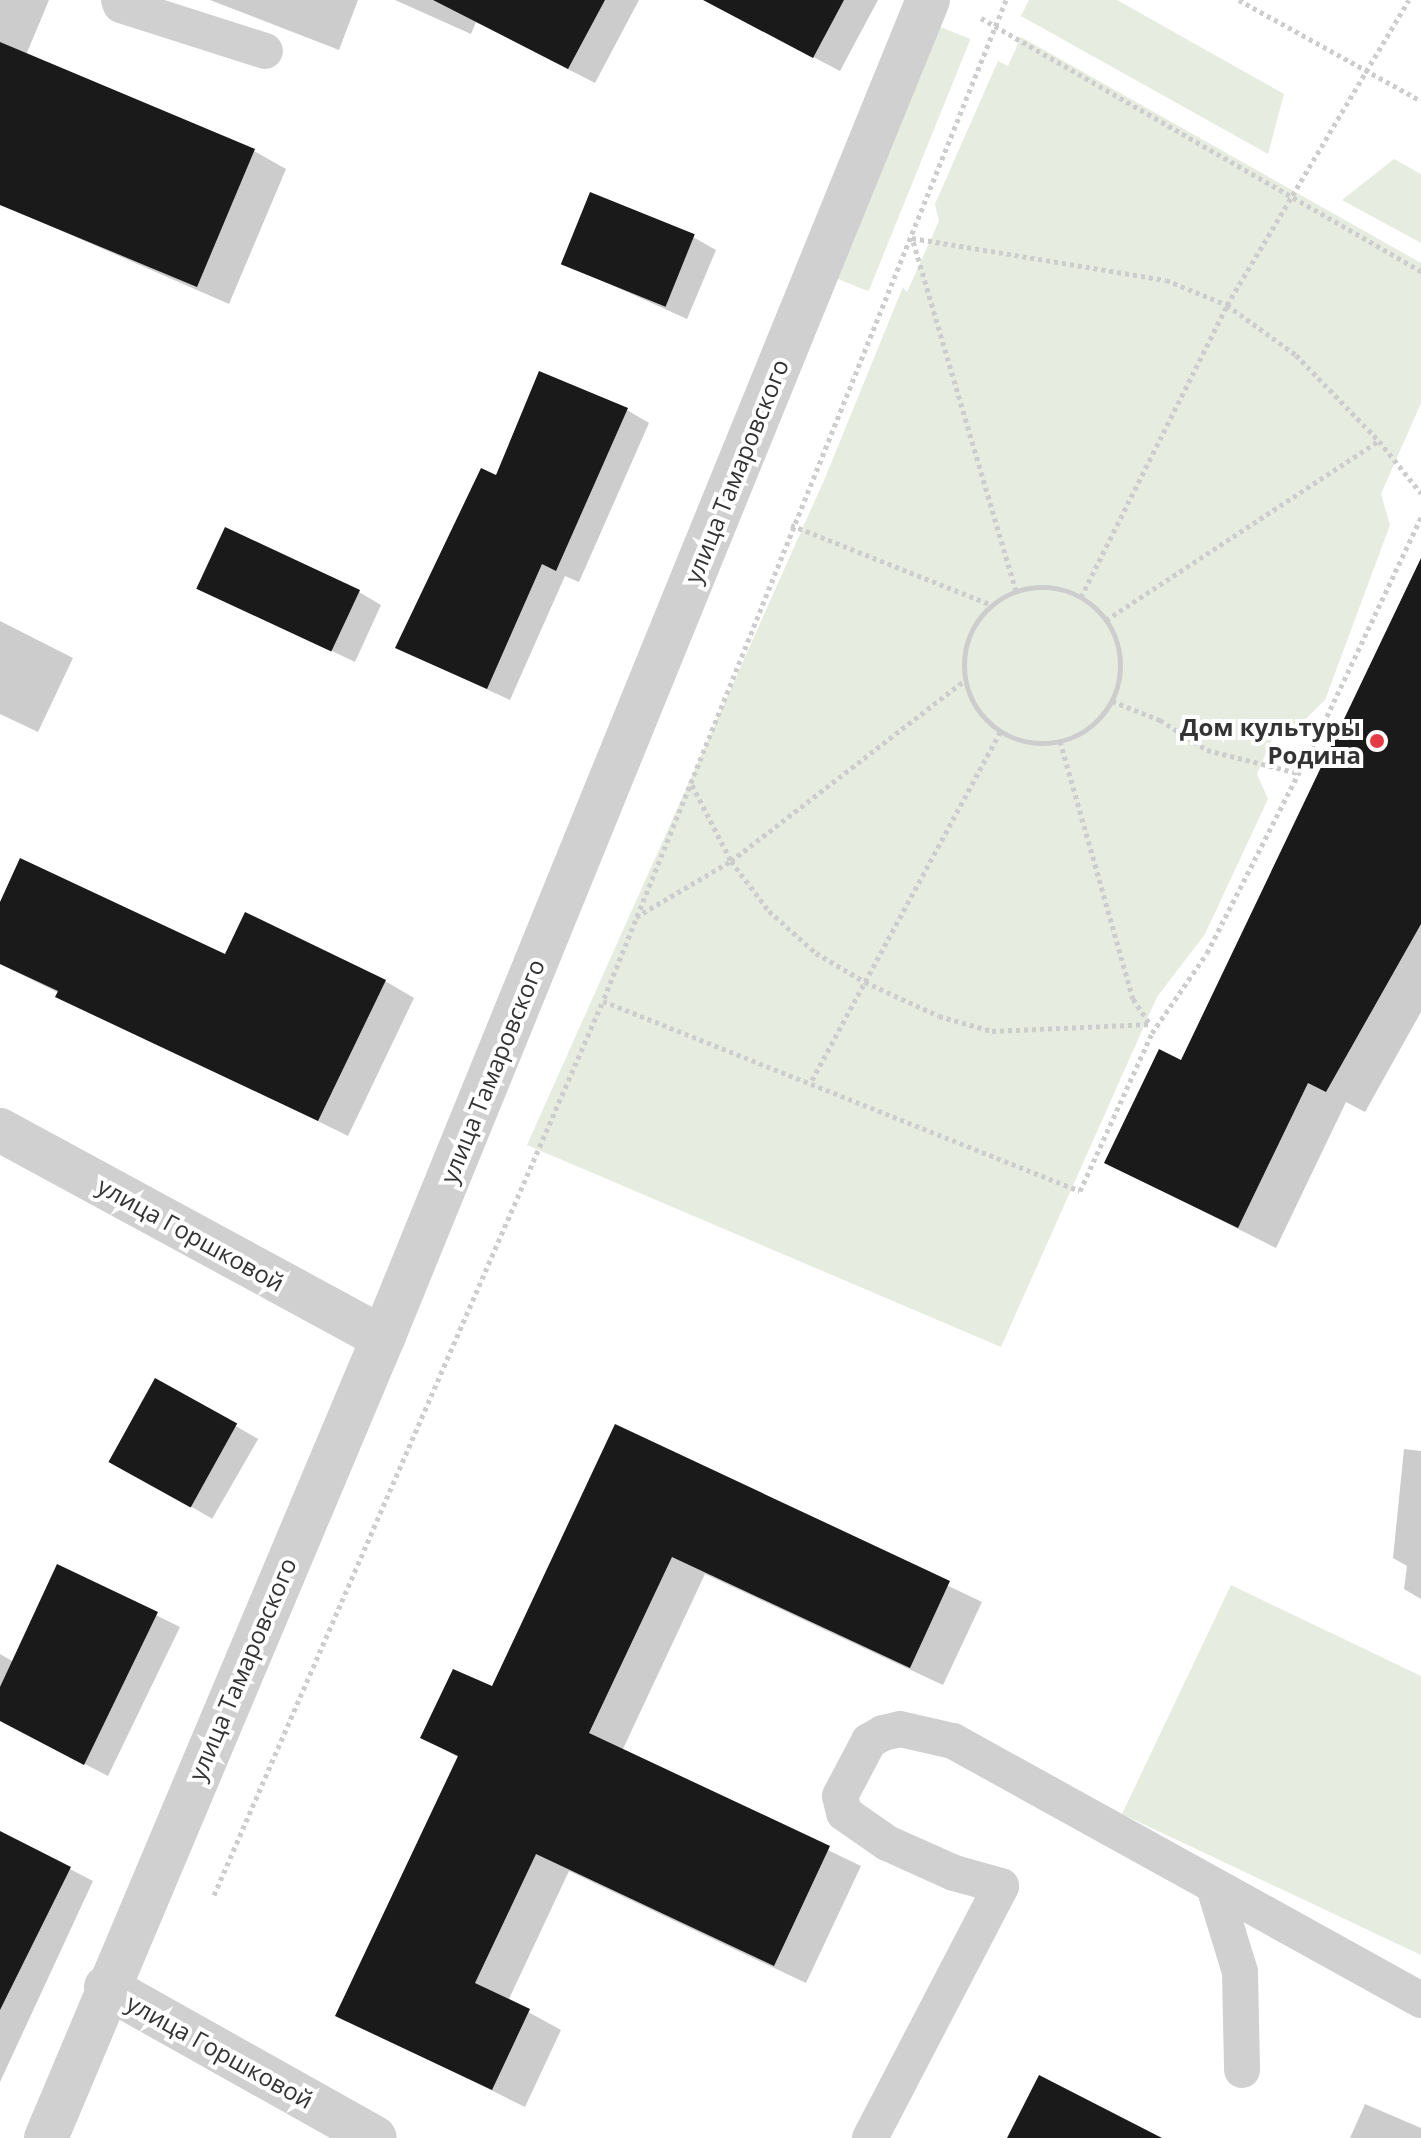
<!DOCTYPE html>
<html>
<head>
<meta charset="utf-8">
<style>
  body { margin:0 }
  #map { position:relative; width:1421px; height:2138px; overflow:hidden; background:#fff; font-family:"Open Sans",sans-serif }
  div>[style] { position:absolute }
  .green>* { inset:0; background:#e6ecdf; transform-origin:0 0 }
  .shadow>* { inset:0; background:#0003; transform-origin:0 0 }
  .building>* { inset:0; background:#1a1a1a; transform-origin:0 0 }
  .path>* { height:5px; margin-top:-2.5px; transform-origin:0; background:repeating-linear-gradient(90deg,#cdcdcd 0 4px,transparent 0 8px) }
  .path>.ring { margin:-2.5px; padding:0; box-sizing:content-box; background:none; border:5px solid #cdcdcd; border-radius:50% }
  .lane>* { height:36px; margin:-18px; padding:0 18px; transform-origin:18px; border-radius:18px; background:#d0d0d0 }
  .street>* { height:44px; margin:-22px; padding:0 22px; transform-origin:22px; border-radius:22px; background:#d0d0d0 }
  .dots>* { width:22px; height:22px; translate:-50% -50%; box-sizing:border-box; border:4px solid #fff; border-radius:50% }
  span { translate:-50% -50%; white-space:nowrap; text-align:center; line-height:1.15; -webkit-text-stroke:8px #fff; paint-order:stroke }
  .street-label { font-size:24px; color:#333 }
  .poi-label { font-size:24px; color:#333; font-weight:700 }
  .right { translate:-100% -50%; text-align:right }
</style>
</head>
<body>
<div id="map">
  <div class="green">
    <i style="clip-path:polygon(1029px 0,1117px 0,1284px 94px,1268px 154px,1021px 16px)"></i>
    <i style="left:938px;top:26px;width:35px;height:272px;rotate:22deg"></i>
    <i style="clip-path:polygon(1021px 37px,1421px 263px,1421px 403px,1381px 494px,1390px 525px,1325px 700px,1288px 736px,1273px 737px,1257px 774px,1268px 799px,1205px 934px,1157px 997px,1001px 1347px,527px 1145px,825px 478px,903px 287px,907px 292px,939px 221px,935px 204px,998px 61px,1008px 66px)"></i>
    <i style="clip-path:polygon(1394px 159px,1421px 174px,1421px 243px,1342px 200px)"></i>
    <i style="clip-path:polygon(1231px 1585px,1421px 1676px,1421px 1955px,1122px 1814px)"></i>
  </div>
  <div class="shadow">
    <i style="clip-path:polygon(0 0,49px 0,26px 55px,254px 151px,286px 169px,229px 304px,0 204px)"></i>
    <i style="clip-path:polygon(210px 0,358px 0,339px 50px)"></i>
    <i style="clip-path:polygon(395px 0,639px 0,595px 83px,476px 22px,471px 34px)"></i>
    <i style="clip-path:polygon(704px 0,878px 0,840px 71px)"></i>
    <i style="clip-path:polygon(693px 237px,716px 250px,687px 319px,563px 263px)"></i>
    <i style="clip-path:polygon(627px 410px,649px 423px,579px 582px,565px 576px,510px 700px,397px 648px,497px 478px)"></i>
    <i style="clip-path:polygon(1421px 563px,1421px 1012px,1365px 1112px,1346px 1102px,1276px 1248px,1107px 1163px,1181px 1063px)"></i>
    <i style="clip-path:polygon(199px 588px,359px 592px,381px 605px,355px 662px)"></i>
    <i style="clip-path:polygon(0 621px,73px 658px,38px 732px,0 714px)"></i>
    <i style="clip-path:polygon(0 907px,226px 957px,385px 981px,414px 998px,348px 1136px,0 964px)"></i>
    <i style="left:156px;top:1380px;width:118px;height:92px;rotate:30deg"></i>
    <i style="clip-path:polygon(616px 1427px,982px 1602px,943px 1685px,705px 1574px,622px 1751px,861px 1866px,806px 1983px,569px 1871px,508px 2001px,561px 2030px,525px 2107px,338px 2015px,459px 1758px,423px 1737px,493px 1688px)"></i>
    <i style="clip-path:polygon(1404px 1449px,1421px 1451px,1421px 1599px,1404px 1589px,1407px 1566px,1393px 1558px)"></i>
    <i style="clip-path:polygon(58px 1567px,180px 1627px,108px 1776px,0 1720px,0 1654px,14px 1662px)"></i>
    <i style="clip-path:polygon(0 1833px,93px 1881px,0 2082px)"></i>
    <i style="clip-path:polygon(1365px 2104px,1421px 2128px,1421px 2138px,1350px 2138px)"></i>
  </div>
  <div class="building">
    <i style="clip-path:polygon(433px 0,605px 0,568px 69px)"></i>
    <i style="clip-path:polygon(703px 0,844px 0,813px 58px)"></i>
    <i style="clip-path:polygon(0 42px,255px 149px,197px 287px,0 205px)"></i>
    <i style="left:590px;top:192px;width:113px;height:78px;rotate:22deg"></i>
    <i style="clip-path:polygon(539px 371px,628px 408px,556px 571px,542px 564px,487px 689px,395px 648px,481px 468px,496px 475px)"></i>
    <i style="left:225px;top:527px;width:149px;height:68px;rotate:25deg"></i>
    <i style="clip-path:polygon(1421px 558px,1421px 924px,1326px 1092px,1308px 1083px,1238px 1228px,1104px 1163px,1159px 1049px,1181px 1060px)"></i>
    <i style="clip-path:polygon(20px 858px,225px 954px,245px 912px,386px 980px,318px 1121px,55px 997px,58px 991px,0 964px,0 902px)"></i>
    <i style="left:155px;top:1378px;width:94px;height:96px;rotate:29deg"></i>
    <i style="clip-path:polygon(615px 1424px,950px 1581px,910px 1668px,672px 1557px,589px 1733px,830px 1846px,774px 1966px,536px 1854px,475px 1983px,530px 2009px,492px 2090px,335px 2016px,458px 1756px,420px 1738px,453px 1669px,492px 1686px)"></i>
    <i style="clip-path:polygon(57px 1564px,158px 1612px,84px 1765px,0 1721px,0 1687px)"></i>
    <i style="clip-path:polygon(0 1831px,71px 1867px,0 2010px)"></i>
    <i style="clip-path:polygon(1039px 2075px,1162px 2138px,1007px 2138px)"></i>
  </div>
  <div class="path">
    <i style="left:1006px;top:0;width:1079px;rotate:111.93deg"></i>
    <i style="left:603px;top:1001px;width:513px;rotate:21.72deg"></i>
    <i style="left:1080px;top:1191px;width:174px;rotate:-65.5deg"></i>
    <i style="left:1152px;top:1033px;width:97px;rotate:-55.5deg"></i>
    <i style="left:1207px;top:953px;width:249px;rotate:-63deg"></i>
    <i style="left:1320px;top:731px;width:237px;rotate:-64.7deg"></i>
    <i style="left:1239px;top:0;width:208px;rotate:29deg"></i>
    <i style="left:981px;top:18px;width:508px;rotate:29.9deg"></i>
    <i style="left:791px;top:525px;width:216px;rotate:21.7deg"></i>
    <i class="ring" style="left:964px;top:587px;width:151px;height:151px"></i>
    <i style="left:1016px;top:591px;width:368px;rotate:-106.4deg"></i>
    <i style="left:912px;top:238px;width:257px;rotate:9.4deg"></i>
    <i style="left:1166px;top:280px;width:66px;rotate:22.3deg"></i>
    <i style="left:1227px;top:305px;width:85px;rotate:35.9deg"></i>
    <i style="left:1296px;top:355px;width:120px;rotate:46deg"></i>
    <i style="left:1379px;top:441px;width:67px;rotate:51.1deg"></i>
    <i style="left:1081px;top:597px;width:326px;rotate:-63.4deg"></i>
    <i style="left:1227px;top:305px;width:355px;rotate:-59.2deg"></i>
    <i style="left:1106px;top:620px;width:326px;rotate:-33.3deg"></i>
    <i style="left:1112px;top:701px;width:52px;rotate:21.6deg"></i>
    <i style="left:1160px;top:720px;width:56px;rotate:32.6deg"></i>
    <i style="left:1207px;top:750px;width:94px;rotate:14.2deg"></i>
    <i style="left:1060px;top:741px;width:268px;rotate:74.2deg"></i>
    <i style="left:1133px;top:999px;width:30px;rotate:56deg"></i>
    <i style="left:692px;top:785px;width:85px;rotate:62.8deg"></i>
    <i style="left:731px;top:861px;width:63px;rotate:52.8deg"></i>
    <i style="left:769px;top:911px;width:63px;rotate:41.8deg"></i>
    <i style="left:816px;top:953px;width:57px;rotate:30.6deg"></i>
    <i style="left:865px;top:982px;width:81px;rotate:24.7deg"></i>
    <i style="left:939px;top:1016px;width:55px;rotate:15.8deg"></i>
    <i style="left:992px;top:1031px;width:159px;rotate:-2.5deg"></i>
    <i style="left:636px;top:917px;width:110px;rotate:-30.5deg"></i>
    <i style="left:731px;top:861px;width:296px;rotate:-37.7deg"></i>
    <i style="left:812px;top:1080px;width:397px;rotate:-61.6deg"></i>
    <i style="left:214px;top:1895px;width:975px;rotate:-66.49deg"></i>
  </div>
  <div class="lane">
    <i style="left:119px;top:0;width:5px;rotate:68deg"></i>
    <i style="left:121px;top:5px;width:151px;rotate:17.7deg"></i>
    <i style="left:1214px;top:1887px;width:89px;rotate:73deg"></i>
    <i style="left:1240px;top:1972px;width:98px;rotate:88.8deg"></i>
    <i style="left:870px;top:2138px;width:284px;rotate:-62.5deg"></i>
    <i style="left:1001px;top:1886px;width:49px;rotate:-164.5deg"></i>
    <i style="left:954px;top:1873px;width:73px;rotate:-155.9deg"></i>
    <i style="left:887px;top:1843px;width:52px;rotate:-145.1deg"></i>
    <i style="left:844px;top:1813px;width:17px;rotate:-103deg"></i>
    <i style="left:840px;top:1796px;width:62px;rotate:-62.2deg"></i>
    <i style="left:869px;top:1741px;width:16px;rotate:-30deg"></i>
    <i style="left:883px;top:1733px;width:17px;rotate:-13deg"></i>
    <i style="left:900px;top:1729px;width:54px;rotate:12.8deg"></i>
    <i style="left:953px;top:1741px;width:535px;rotate:28.96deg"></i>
  </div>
  <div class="street">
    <i style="left:0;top:1130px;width:436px;rotate:28.5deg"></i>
    <i style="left:106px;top:1987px;width:308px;rotate:29.3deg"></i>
    <i style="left:46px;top:2138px;width:868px;rotate:-67.16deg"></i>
    <i style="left:383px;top:1338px;width:1445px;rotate:-67.84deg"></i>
  </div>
  <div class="dots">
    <i style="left:1377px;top:741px;background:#e63946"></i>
  </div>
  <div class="street-label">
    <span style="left:736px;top:471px;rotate:-68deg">улица Тамаровского</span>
    <span style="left:492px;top:1071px;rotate:-68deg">улица Тамаровского</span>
    <span style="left:191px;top:1234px;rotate:29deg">улица Горшковой</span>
    <span style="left:242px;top:1669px;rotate:-67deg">улица Тамаровского</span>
    <span style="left:220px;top:2051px;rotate:29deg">улица Горшковой</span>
  </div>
  <div class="poi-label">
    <span class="right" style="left:1361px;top:741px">Дом культуры<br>Родина</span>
  </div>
</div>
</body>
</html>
